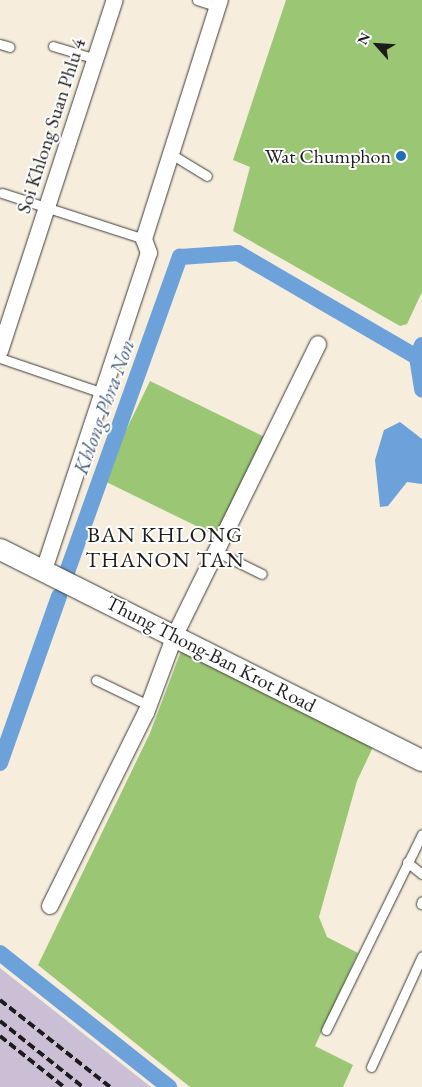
<!DOCTYPE html>
<html>
<head>
<meta charset="utf-8">
<style>
  body { margin:0 }
  #map { position:relative; width:422px; height:1087px; overflow:hidden; background:#f6eddc; font-family:"EB Garamond",serif }
  div>[style] { position:absolute }
  .industrial>* { inset:0; background:#cbbfd5 }
  .green>* { inset:0; background:#9bc774; transform-origin:0 0 }
  .water>* { inset:0; background:#6ca2d9 }
  .canal>* { height:16px; margin:-8px; padding:0 8px; transform-origin:8px; border-radius:8px; background:#6ca2d9 }
  .roads { filter:drop-shadow(0 0 1px #3d3b39) drop-shadow(0 0 1px #3d3b39) }
  .service>* { height:9px; margin:-4.5px; padding:0 4.5px; transform-origin:4.5px; border-radius:4.5px; background:#fff }
  .minor>* { height:16px; margin:-8px; padding:0 8px; transform-origin:8px; border-radius:8px; background:#fff }
  .tertiary>* { height:21px; margin:-10.5px; padding:0 10.5px; transform-origin:10.5px; border-radius:10.5px; background:#fff }
  .rail>* { height:4px; margin-top:-2px; transform-origin:0; background:repeating-linear-gradient(90deg,#1c1c1c 0 8px,transparent 0 12px) }
  .dots>* { width:14px; height:14px; translate:-50% -50%; box-sizing:border-box; border:2px solid #fff; border-radius:50% }
  span { translate:-50% -50%; white-space:nowrap; text-align:center; line-height:1.15; -webkit-text-stroke:4px #fff; paint-order:stroke }
  .street-label { font-size:20px; color:#1c1c1c }
  .poi-label { font-size:20px; color:#1c1c1c }
  .right { translate:-100% -50%; text-align:right }
  .water-label { font-size:21px; color:#445f7a; font-style:italic }
  .quarter-label { font-size:22px; color:#1c1c1c; letter-spacing:1px }
  .north { position:absolute; left:352px; top:20px; width:50px; height:50px; -webkit-text-stroke:4px #fff; paint-order:stroke; rotate:296deg; font-size:14px; font-weight:700; line-height:20px; text-align:center; color:#1c1c1c }
  .north::after { content:''; display:block; margin:auto; width:18px; height:22px; background:#1c1c1c; clip-path:polygon(50% 0,100% 100%,50% 72%,0 100%) }
</style>
</head>
<body>
<div id="map">
  <div class="industrial">
    <i style="clip-path:polygon(0 968px,151px 1087px,0 1087px)"></i>
  </div>
  <div class="green">
    <i style="clip-path:polygon(286px 0,422px 0,422px 292px,407px 324px,400px 326px,233px 231px,250px 167px,233px 160px)"></i>
    <i style="left:150px;top:381px;width:127px;height:110px;rotate:26deg"></i>
    <i style="clip-path:polygon(181px 651px,373px 747px,357px 781px,319px 917px,327px 937px,358px 953px,315px 1046px,353px 1065px,343px 1087px,190px 1087px,38px 965px,150px 733px)"></i>
  </div>
  <div class="water">
    <i style="clip-path:polygon(400px 422px,422px 439px,422px 484px,407px 482px,388px 506px,380px 507px,375px 460px,384px 430px)"></i>
  </div>
  <div class="canal">
    <i style="left:422px;top:345px;width:13px;rotate:113deg"></i>
    <i style="left:417px;top:357px;width:33px;rotate:81deg"></i>
    <i style="left:67px;top:572px;width:335px;rotate:-70.3deg"></i>
    <i style="left:180px;top:257px;width:58px;rotate:-3.9deg"></i>
    <i style="left:238px;top:253px;width:207px;rotate:30.2deg"></i>
    <i style="left:0;top:763px;width:177px;rotate:-70.5deg"></i>
    <i style="left:0;top:953px;width:216px;rotate:38.4deg"></i>
  </div>
  <div class="roads">
    <div class="service">
      <i style="left:197px;top:0;width:22px;rotate:18deg"></i>
      <i style="left:0;top:44px;width:10px;rotate:17deg"></i>
      <i style="left:53px;top:46px;width:45px;rotate:16.8deg"></i>
      <i style="left:171px;top:154px;width:42px;rotate:31.4deg"></i>
      <i style="left:2px;top:193px;width:149px;rotate:17.9deg"></i>
      <i style="left:0;top:358px;width:109px;rotate:18.8deg"></i>
      <i style="left:215px;top:551px;width:52px;rotate:26.1deg"></i>
      <i style="left:96px;top:680px;width:58px;rotate:25.7deg"></i>
      <i style="left:407px;top:862px;width:19px;rotate:39deg"></i>
      <i style="left:421px;top:904px;width:3px;rotate:-72deg"></i>
      <i style="left:326px;top:1030px;width:218px;rotate:-63.9deg"></i>
      <i style="left:371px;top:1067px;width:122px;rotate:-65.3deg"></i>
    </div>
    <div class="minor">
      <i style="left:0;top:351px;width:369px;rotate:-71.9deg"></i>
      <i style="left:44px;top:570px;width:334px;rotate:-71.7deg"></i>
      <i style="left:149px;top:253px;width:15px;rotate:-110deg"></i>
      <i style="left:144px;top:239px;width:251px;rotate:-72.4deg"></i>
      <i style="left:50px;top:906px;width:216px;rotate:-63.6deg"></i>
      <i style="left:146px;top:713px;width:83px;rotate:-69.6deg"></i>
      <i style="left:175px;top:635px;width:324px;rotate:-63.8deg"></i>
    </div>
    <div class="tertiary">
      <i style="left:0;top:549px;width:472px;rotate:26.6deg"></i>
    </div>
  </div>
  <div class="rail">
    <i style="left:0;top:1000px;width:140px;rotate:38.3deg"></i>
    <i style="left:0;top:1021px;width:106px;rotate:38.5deg"></i>
    <i style="left:0;top:1036px;width:82px;rotate:38.6deg"></i>
  </div>
  <div class="dots">
    <i style="left:401px;top:156px;background:#1f6fb2"></i>
  </div>
  <div class="street-label">
    <span style="left:51px;top:126px;rotate:-72deg">Soi Khlong Suan Phlu 4</span>
    <span style="left:211px;top:654px;rotate:27deg">Thung Thong-Ban Krot Road</span>
  </div>
  <div class="poi-label">
    <span class="right" style="left:391px;top:156px">Wat Chumphon</span>
  </div>
  <div class="water-label">
    <span style="left:104px;top:407px;rotate:-70deg">Khlong Phra Non</span>
  </div>
  <div class="quarter-label">
    <span style="left:165px;top:547px">BAN KHLONG<br>THANON TAN</span>
  </div>
  <div class="north">N</div>
</div>
</body>
</html>
